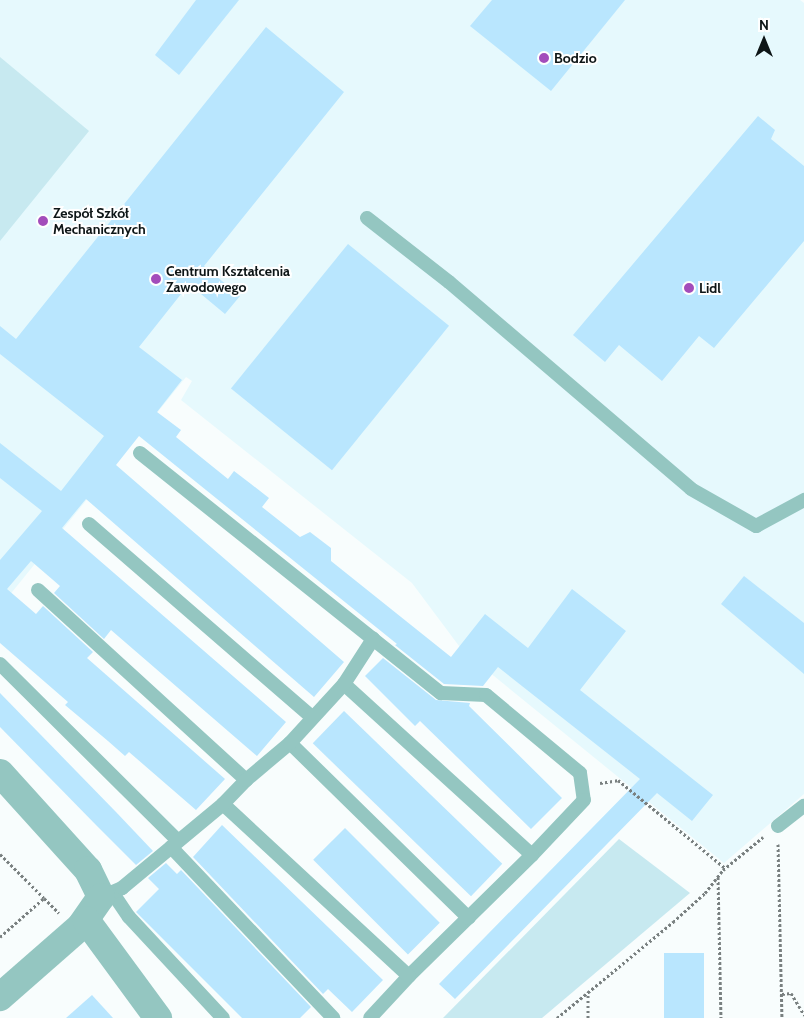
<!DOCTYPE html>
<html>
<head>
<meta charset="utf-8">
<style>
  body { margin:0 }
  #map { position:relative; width:804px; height:1018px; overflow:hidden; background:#f8fdfd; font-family:Cabin,sans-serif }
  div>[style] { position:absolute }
  .built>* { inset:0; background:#e6f9fd }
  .green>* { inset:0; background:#c7e9f0 }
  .building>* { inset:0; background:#b9e6fe; transform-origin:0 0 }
  .path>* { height:3px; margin-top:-1.5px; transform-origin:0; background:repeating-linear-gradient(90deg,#798080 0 2.5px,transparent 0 5px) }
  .service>* { height:14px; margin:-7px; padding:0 7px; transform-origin:7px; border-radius:7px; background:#94c6c1 }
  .minor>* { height:28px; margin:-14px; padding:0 14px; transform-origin:14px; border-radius:14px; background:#94c6c1 }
  .dots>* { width:14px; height:14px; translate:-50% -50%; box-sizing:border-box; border:2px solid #fff; border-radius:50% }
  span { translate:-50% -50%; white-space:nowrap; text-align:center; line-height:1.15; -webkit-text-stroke:4px #fff; paint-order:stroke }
  .poi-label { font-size:14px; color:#0e1617; font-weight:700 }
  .left { translate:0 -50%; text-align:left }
  .north { position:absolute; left:739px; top:15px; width:50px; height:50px; -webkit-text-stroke:4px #fff; paint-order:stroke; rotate:0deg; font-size:14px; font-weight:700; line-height:20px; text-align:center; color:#0e1617 }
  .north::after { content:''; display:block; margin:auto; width:18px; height:22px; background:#0e1617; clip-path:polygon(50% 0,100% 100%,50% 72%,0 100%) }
</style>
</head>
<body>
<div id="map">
  <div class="built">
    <i style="clip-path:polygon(0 0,800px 0,804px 3px,804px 794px,724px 863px,462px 650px,412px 583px,181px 400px,192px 381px,186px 377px,0 607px)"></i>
  </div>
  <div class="green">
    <i style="clip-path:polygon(0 57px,89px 131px,0 241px)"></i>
    <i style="clip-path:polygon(619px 839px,690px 893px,542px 1018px,443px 1018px)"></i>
  </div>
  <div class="building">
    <i style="clip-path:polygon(196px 0,239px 0,179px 75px,155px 55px)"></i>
    <i style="clip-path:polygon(492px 0,625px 0,551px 91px,470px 26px)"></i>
    <i style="clip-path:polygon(266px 27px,344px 92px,204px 266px,240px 296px,225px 314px,189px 284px,139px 347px,182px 380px,157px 412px,181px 430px,176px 437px,228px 479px,234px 471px,251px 484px,269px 498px,262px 507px,300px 537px,310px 532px,331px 548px,331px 561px,451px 657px,485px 614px,528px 648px,572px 589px,626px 631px,580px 690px,713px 795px,692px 821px,657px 793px,455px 999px,439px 984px,640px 779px,498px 667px,483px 686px,444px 684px,395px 645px,397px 644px,139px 436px,116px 465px,344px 662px,314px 697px,86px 499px,62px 528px,286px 722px,257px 756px,111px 630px,104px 639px,54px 593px,60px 586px,31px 561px,7px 589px,36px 614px,43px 606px,93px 652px,87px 658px,225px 779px,196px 810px,129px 752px,125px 756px,108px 741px,65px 705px,68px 702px,0 643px,0 560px,42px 511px,0 478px,0 443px,61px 491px,104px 436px,0 354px,0 326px,16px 339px)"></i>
    <i style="clip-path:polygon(758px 116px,775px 130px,771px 139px,804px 166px,804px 241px,714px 348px,699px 336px,662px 381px,619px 345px,605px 362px,573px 335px)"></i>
    <i style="left:348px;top:244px;width:130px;height:186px;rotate:39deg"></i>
    <i style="clip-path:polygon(744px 576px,804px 623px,804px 674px,721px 604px)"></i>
    <i style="clip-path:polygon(383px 658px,436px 700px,470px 703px,469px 706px,562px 798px,531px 829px,420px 721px,415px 726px,365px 676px)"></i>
    <i style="clip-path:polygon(0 693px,116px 812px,153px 851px,136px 865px,97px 826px,0 727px)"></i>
    <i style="left:344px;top:711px;width:220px;height:45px;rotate:44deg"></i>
    <i style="clip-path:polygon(222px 825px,383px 980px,352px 1012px,328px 989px,323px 994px,193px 857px)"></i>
    <i style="left:345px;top:828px;width:134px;height:45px;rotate:45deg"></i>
    <i style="clip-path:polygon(166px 863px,177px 874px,181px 870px,311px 1007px,300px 1018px,242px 1018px,136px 912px,159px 889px,148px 878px)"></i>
    <i style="left:664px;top:953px;width:40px;height:65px"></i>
    <i style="clip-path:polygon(92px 995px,113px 1018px,66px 1018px)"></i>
  </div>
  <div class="path">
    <i style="left:600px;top:783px;width:18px;rotate:-9deg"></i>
    <i style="left:618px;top:780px;width:139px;rotate:39.4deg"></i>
    <i style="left:778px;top:844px;width:174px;rotate:88.7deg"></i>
    <i style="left:0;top:854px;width:62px;rotate:45deg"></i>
    <i style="left:718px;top:877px;width:141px;rotate:88.8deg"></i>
    <i style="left:0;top:937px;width:59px;rotate:-41.6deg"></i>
    <i style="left:44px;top:898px;width:21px;rotate:45deg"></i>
    <i style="left:782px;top:994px;width:9px;rotate:-6deg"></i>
    <i style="left:791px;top:993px;width:26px;rotate:59deg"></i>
    <i style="left:557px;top:1018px;width:151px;rotate:-39.6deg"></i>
    <i style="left:673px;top:922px;width:43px;rotate:-42.2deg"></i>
    <i style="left:705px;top:893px;width:29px;rotate:-52deg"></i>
    <i style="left:723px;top:870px;width:52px;rotate:-39.5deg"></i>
    <i style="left:588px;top:1018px;width:26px;rotate:-90deg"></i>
  </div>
  <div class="service">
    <i style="left:367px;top:218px;width:104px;rotate:38deg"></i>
    <i style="left:449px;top:282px;width:318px;rotate:40.5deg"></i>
    <i style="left:691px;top:489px;width:75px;rotate:29.6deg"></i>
    <i style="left:756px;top:526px;width:55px;rotate:-28.4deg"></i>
    <i style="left:140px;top:453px;width:385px;rotate:38.6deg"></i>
    <i style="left:441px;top:693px;width:45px;rotate:2.5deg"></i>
    <i style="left:486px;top:695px;width:122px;rotate:39.7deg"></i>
    <i style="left:580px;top:773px;width:27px;rotate:82deg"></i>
    <i style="left:584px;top:800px;width:76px;rotate:133.4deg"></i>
    <i style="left:532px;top:855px;width:173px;rotate:135.5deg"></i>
    <i style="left:409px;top:976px;width:57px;rotate:132.9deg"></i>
    <i style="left:89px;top:524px;width:295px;rotate:40.9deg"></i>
    <i style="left:38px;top:590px;width:282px;rotate:42.4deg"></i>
    <i style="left:0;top:664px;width:251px;rotate:44.8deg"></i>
    <i style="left:344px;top:684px;width:254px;rotate:42.3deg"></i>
    <i style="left:290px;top:743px;width:250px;rotate:44.4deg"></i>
    <i style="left:223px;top:804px;width:253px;rotate:42.8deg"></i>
    <i style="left:778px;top:826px;width:33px;rotate:-38deg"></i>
    <i style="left:171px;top:847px;width:236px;rotate:46.5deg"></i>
    <i style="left:112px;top:892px;width:30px;rotate:56deg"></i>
    <i style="left:129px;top:917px;width:138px;rotate:47.1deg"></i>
    <i style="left:101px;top:897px;width:23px;rotate:-23deg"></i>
    <i style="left:122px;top:888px;width:131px;rotate:-39.7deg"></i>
    <i style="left:223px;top:804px;width:33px;rotate:-46deg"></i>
    <i style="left:246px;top:780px;width:57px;rotate:-40.1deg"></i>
    <i style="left:290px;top:743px;width:80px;rotate:-47.5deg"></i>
    <i style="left:344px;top:684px;width:54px;rotate:-57.2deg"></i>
  </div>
  <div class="minor">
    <i style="left:0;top:773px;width:131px;rotate:47.8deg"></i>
    <i style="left:88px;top:870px;width:30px;rotate:64deg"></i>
    <i style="left:101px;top:897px;width:35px;rotate:125deg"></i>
    <i style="left:81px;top:926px;width:108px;rotate:138.8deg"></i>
    <i style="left:86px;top:920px;width:122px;rotate:53.7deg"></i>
  </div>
  <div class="dots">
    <i style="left:544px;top:58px;background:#a34dbb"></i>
    <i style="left:43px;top:221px;background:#a34dbb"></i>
    <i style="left:156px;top:279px;background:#a34dbb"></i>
    <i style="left:689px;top:288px;background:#a34dbb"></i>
  </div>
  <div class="poi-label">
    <span class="left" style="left:554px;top:58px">Bodzio</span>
    <span class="left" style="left:53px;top:221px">Zespół Szkół<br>Mechanicznych</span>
    <span class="left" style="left:166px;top:279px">Centrum Kształcenia<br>Zawodowego</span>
    <span class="left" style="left:699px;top:288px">Lidl</span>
  </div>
  <div class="north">N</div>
</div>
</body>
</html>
